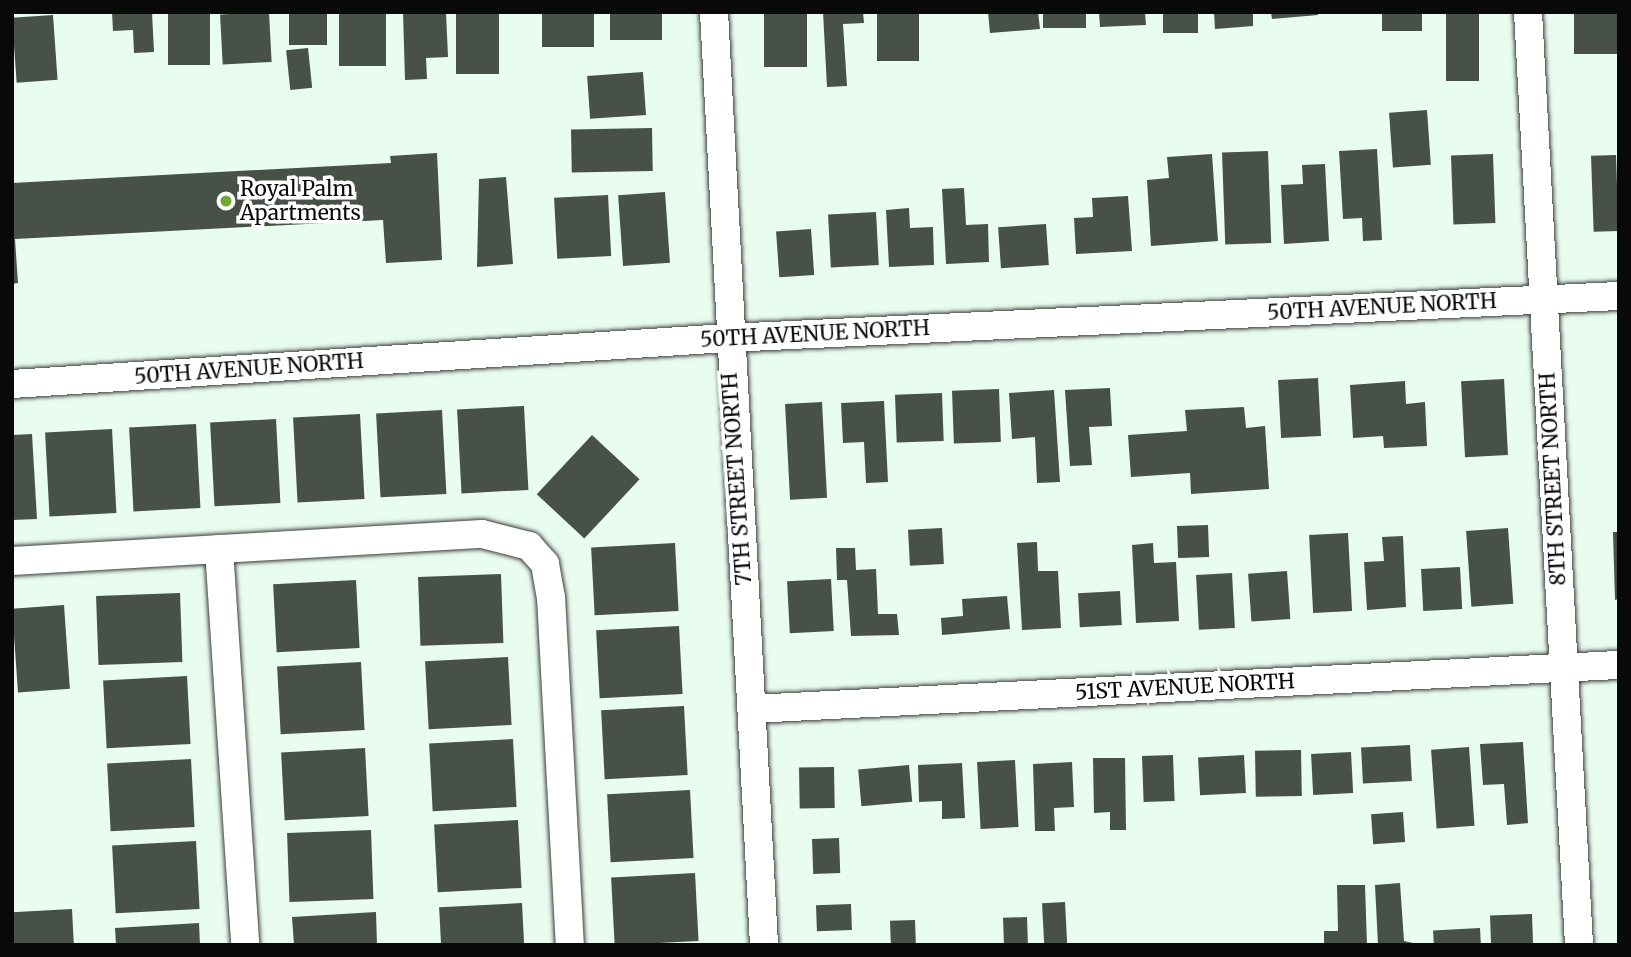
<!DOCTYPE html>
<html>
<head>
<meta charset="utf-8">
<style>
  body { margin:0 }
  #map { position:relative; width:1631px; height:957px; overflow:hidden; background:#e8fcef; font-family:Merriweather,serif }
  div>[style] { position:absolute }
  .building>* { inset:0; background:#485147; transform-origin:0 0 }
  .roads { filter:drop-shadow(0 0 2px #3c3c3c) drop-shadow(0 0 2px #3c3c3c) }
  .minor>* { height:28px; margin:-14px; padding:0 14px; transform-origin:14px; border-radius:14px; background:#fff }
  .dots>* { width:19px; height:19px; translate:-50% -50%; box-sizing:border-box; border:4px solid #fff; border-radius:50% }
  span { translate:-50% -50%; white-space:nowrap; text-align:center; line-height:1.15; -webkit-text-stroke:7px #fff; paint-order:stroke }
  .poi-label { font-size:21px; color:#090909 }
  .left { translate:0 -50%; text-align:left }
  .street-label { font-size:21px; color:#090909 }
  .frame { position:absolute; inset:0; border:14px solid #090909; pointer-events:none }
</style>
</head>
<body>
<div id="map">
  <div class="building">
    <i style="clip-path:polygon(112px 12px,152px 12px,154px 52px,134px 53px,133px 30px,113px 31px)"></i>
    <i style="left:168px;top:12px;width:42px;height:53px"></i>
    <i style="left:269px;top:12px;width:50px;height:49px;rotate:87deg"></i>
    <i style="left:289px;top:12px;width:38px;height:33px"></i>
    <i style="left:339px;top:12px;width:47px;height:54px"></i>
    <i style="clip-path:polygon(403px 12px,446px 12px,448px 57px,426px 58px,427px 79px,405px 80px)"></i>
    <i style="left:456px;top:12px;width:43px;height:62px"></i>
    <i style="left:542px;top:12px;width:52px;height:35px"></i>
    <i style="left:610px;top:12px;width:52px;height:28px"></i>
    <i style="left:764px;top:12px;width:43px;height:55px"></i>
    <i style="clip-path:polygon(823px 12px,863px 12px,864px 23px,843px 24px,847px 86px,827px 87px)"></i>
    <i style="left:877px;top:12px;width:42px;height:49px"></i>
    <i style="clip-path:polygon(988px 12px,1038px 12px,1040px 29px,990px 33px)"></i>
    <i style="left:1043px;top:12px;width:43px;height:16px"></i>
    <i style="clip-path:polygon(1099px 12px,1145px 12px,1146px 25px,1100px 27px)"></i>
    <i style="left:1163px;top:12px;width:35px;height:21px"></i>
    <i style="clip-path:polygon(1214px 12px,1253px 12px,1253px 26px,1215px 29px)"></i>
    <i style="clip-path:polygon(1271px 12px,1317px 12px,1318px 15px,1272px 19px)"></i>
    <i style="left:1382px;top:12px;width:40px;height:19px"></i>
    <i style="left:1446px;top:12px;width:33px;height:69px"></i>
    <i style="left:1574px;top:12px;width:45px;height:42px"></i>
    <i style="left:53px;top:15px;width:65px;height:41px;rotate:86deg"></i>
    <i style="left:308px;top:48px;width:40px;height:22px;rotate:84deg"></i>
    <i style="left:643px;top:72px;width:43px;height:56px;rotate:86deg"></i>
    <i style="left:1427px;top:110px;width:55px;height:38px;rotate:86deg"></i>
    <i style="left:652px;top:128px;width:43px;height:81px;rotate:89deg"></i>
    <i style="clip-path:polygon(1377px 149px,1382px 240px,1363px 241px,1362px 218px,1343px 219px,1339px 151px)"></i>
    <i style="left:1268px;top:151px;width:92px;height:46px;rotate:88deg"></i>
    <i style="clip-path:polygon(437px 153px,442px 260px,386px 263px,383px 220px,15px 239px,18px 283px,12px 284px,12px 183px,391px 163px,390px 156px)"></i>
    <i style="clip-path:polygon(1212px 154px,1218px 241px,1151px 246px,1147px 180px,1169px 178px,1167px 157px)"></i>
    <i style="left:1493px;top:154px;width:69px;height:42px;rotate:88deg"></i>
    <i style="left:1616px;top:155px;width:76px;height:25px;rotate:88deg"></i>
    <i style="clip-path:polygon(1325px 164px,1329px 241px,1284px 244px,1281px 185px,1303px 184px,1302px 165px)"></i>
    <i style="clip-path:polygon(506px 177px,513px 264px,477px 267px,479px 179px)"></i>
    <i style="clip-path:polygon(964px 188px,966px 225px,988px 224px,989px 262px,946px 264px,942px 189px)"></i>
    <i style="left:665px;top:192px;width:71px;height:47px;rotate:86deg"></i>
    <i style="left:608px;top:195px;width:61px;height:54px;rotate:87deg"></i>
    <i style="clip-path:polygon(1128px 196px,1132px 251px,1076px 254px,1074px 218px,1093px 217px,1092px 198px)"></i>
    <i style="clip-path:polygon(909px 208px,910px 228px,933px 227px,934px 265px,889px 267px,886px 210px)"></i>
    <i style="left:876px;top:212px;width:53px;height:48px;rotate:87deg"></i>
    <i style="left:1046px;top:224px;width:41px;height:48px;rotate:86deg"></i>
    <i style="left:811px;top:229px;width:46px;height:35px;rotate:86deg"></i>
    <i style="left:1318px;top:378px;width:58px;height:40px;rotate:87deg"></i>
    <i style="left:1504px;top:379px;width:76px;height:43px;rotate:87deg"></i>
    <i style="clip-path:polygon(1405px 381px,1406px 404px,1425px 402px,1427px 446px,1384px 448px,1383px 436px,1353px 438px,1350px 385px)"></i>
    <i style="clip-path:polygon(1110px 388px,1112px 426px,1089px 427px,1092px 465px,1070px 466px,1065px 390px)"></i>
    <i style="left:999px;top:389px;width:53px;height:47px;rotate:88deg"></i>
    <i style="clip-path:polygon(1054px 390px,1060px 482px,1037px 483px,1035px 437px,1012px 439px,1009px 393px)"></i>
    <i style="left:942px;top:393px;width:48px;height:47px;rotate:88deg"></i>
    <i style="clip-path:polygon(884px 401px,888px 482px,866px 483px,864px 442px,843px 443px,841px 403px)"></i>
    <i style="left:822px;top:402px;width:96px;height:37px;rotate:87deg"></i>
    <i style="left:524px;top:406px;width:84px;height:67px;rotate:87deg"></i>
    <i style="clip-path:polygon(1244px 407px,1246px 428px,1265px 426px,1269px 489px,1191px 494px,1190px 473px,1131px 477px,1128px 435px,1187px 431px,1185px 410px)"></i>
    <i style="left:442px;top:410px;width:84px;height:66px;rotate:87deg"></i>
    <i style="left:360px;top:414px;width:85px;height:67px;rotate:87deg"></i>
    <i style="left:276px;top:419px;width:84px;height:66px;rotate:87deg"></i>
    <i style="left:196px;top:424px;width:84px;height:67px;rotate:87deg"></i>
    <i style="left:112px;top:429px;width:84px;height:67px;rotate:87deg"></i>
    <i style="clip-path:polygon(32px 434px,37px 519px,12px 520px,12px 435px)"></i>
    <i style="left:592px;top:435px;width:65px;height:81px;rotate:43deg"></i>
    <i style="left:1208px;top:525px;width:32px;height:31px;rotate:88deg"></i>
    <i style="left:942px;top:528px;width:36px;height:34px;rotate:87deg"></i>
    <i style="left:1508px;top:528px;width:76px;height:42px;rotate:86deg"></i>
    <i style="clip-path:polygon(1613px 532px,1619px 532px,1619px 599px,1615px 600px)"></i>
    <i style="left:1348px;top:533px;width:78px;height:39px;rotate:87deg"></i>
    <i style="clip-path:polygon(1403px 536px,1406px 607px,1367px 610px,1364px 562px,1384px 561px,1382px 537px)"></i>
    <i style="clip-path:polygon(1037px 542px,1038px 571px,1058px 571px,1061px 628px,1022px 630px,1017px 543px)"></i>
    <i style="left:675px;top:543px;width:68px;height:84px;rotate:87deg"></i>
    <i style="clip-path:polygon(1153px 543px,1154px 563px,1176px 562px,1179px 621px,1136px 623px,1132px 545px)"></i>
    <i style="clip-path:polygon(836px 548px,855px 548px,856px 570px,876px 569px,878px 614px,897px 614px,899px 635px,851px 636px,847px 580px,837px 580px)"></i>
    <i style="left:1460px;top:567px;width:42px;height:39px;rotate:87deg"></i>
    <i style="left:1287px;top:571px;width:48px;height:39px;rotate:86deg"></i>
    <i style="left:1232px;top:573px;width:55px;height:36px;rotate:87deg"></i>
    <i style="left:501px;top:574px;width:69px;height:83px;rotate:88deg"></i>
    <i style="left:831px;top:579px;width:52px;height:44px;rotate:87deg"></i>
    <i style="left:356px;top:580px;width:68px;height:83px;rotate:87deg"></i>
    <i style="left:1120px;top:591px;width:34px;height:42px;rotate:87deg"></i>
    <i style="left:180px;top:593px;width:69px;height:84px;rotate:88deg"></i>
    <i style="clip-path:polygon(1007px 596px,1010px 629px,942px 635px,941px 618px,963px 616px,962px 599px)"></i>
    <i style="left:64px;top:605px;width:84px;height:52px;rotate:86deg"></i>
    <i style="left:679px;top:626px;width:68px;height:83px;rotate:87deg"></i>
    <i style="left:508px;top:657px;width:68px;height:83px;rotate:87deg"></i>
    <i style="left:361px;top:662px;width:68px;height:84px;rotate:87deg"></i>
    <i style="left:187px;top:676px;width:68px;height:84px;rotate:87deg"></i>
    <i style="left:684px;top:706px;width:69px;height:83px;rotate:87deg"></i>
    <i style="left:513px;top:739px;width:68px;height:84px;rotate:87deg"></i>
    <i style="clip-path:polygon(1523px 742px,1528px 823px,1507px 825px,1504px 784px,1483px 785px,1480px 744px)"></i>
    <i style="left:1410px;top:745px;width:36px;height:49px;rotate:87deg"></i>
    <i style="left:1469px;top:747px;width:79px;height:38px;rotate:86deg"></i>
    <i style="left:365px;top:748px;width:68px;height:84px;rotate:87deg"></i>
    <i style="left:1301px;top:750px;width:46px;height:46px;rotate:89deg"></i>
    <i style="left:1351px;top:752px;width:41px;height:40px;rotate:87deg"></i>
    <i style="left:1173px;top:755px;width:46px;height:31px;rotate:88deg"></i>
    <i style="left:1244px;top:755px;width:38px;height:46px;rotate:87deg"></i>
    <i style="clip-path:polygon(1093px 758px,1125px 758px,1126px 830px,1110px 830px,1110px 812px,1094px 813px)"></i>
    <i style="left:191px;top:759px;width:68px;height:84px;rotate:87deg"></i>
    <i style="left:1015px;top:760px;width:67px;height:38px;rotate:87deg"></i>
    <i style="clip-path:polygon(1072px 762px,1074px 807px,1054px 808px,1055px 831px,1035px 831px,1033px 764px)"></i>
    <i style="clip-path:polygon(962px 763px,965px 818px,942px 819px,942px 801px,919px 802px,918px 765px)"></i>
    <i style="left:909px;top:765px;width:37px;height:51px;rotate:85deg"></i>
    <i style="left:834px;top:767px;width:41px;height:35px;rotate:89deg"></i>
    <i style="left:690px;top:790px;width:68px;height:83px;rotate:87deg"></i>
    <i style="left:1403px;top:812px;width:30px;height:32px;rotate:86deg"></i>
    <i style="left:518px;top:820px;width:68px;height:84px;rotate:87deg"></i>
    <i style="left:371px;top:830px;width:69px;height:84px;rotate:88deg"></i>
    <i style="left:839px;top:838px;width:35px;height:27px;rotate:88deg"></i>
    <i style="left:196px;top:841px;width:68px;height:84px;rotate:87deg"></i>
    <i style="left:695px;top:873px;width:68px;height:84px;rotate:87deg"></i>
    <i style="clip-path:polygon(1400px 883px,1404px 941px,1422px 945px,1378px 945px,1375px 885px)"></i>
    <i style="clip-path:polygon(1337px 885px,1365px 885px,1367px 945px,1324px 945px,1324px 931px,1338px 931px)"></i>
    <i style="left:1065px;top:902px;width:43px;height:23px;rotate:87deg"></i>
    <i style="left:522px;top:903px;width:42px;height:83px;rotate:87deg"></i>
    <i style="left:851px;top:904px;width:26px;height:35px;rotate:88deg"></i>
    <i style="left:72px;top:909px;width:36px;height:60px;rotate:87deg"></i>
    <i style="clip-path:polygon(376px 912px,377px 945px,294px 945px,292px 917px)"></i>
    <i style="left:1532px;top:914px;width:31px;height:42px;rotate:88deg"></i>
    <i style="left:1027px;top:917px;width:28px;height:24px;rotate:88deg"></i>
    <i style="left:915px;top:920px;width:25px;height:25px;rotate:88deg"></i>
    <i style="clip-path:polygon(199px 923px,200px 945px,116px 945px,115px 928px)"></i>
    <i style="left:1480px;top:928px;width:17px;height:47px;rotate:87deg"></i>
  </div>
  <div class="roads">
    <div class="minor">
      <i style="left:714px;top:12px;width:934px;rotate:86.93deg"></i>
      <i style="left:1528px;top:12px;width:934px;rotate:86.87deg"></i>
      <i style="left:12px;top:384px;width:717px;rotate:-3.68deg"></i>
      <i style="left:728px;top:338px;width:892px;rotate:-2.7deg"></i>
      <i style="left:219px;top:549px;width:397px;rotate:86.2deg"></i>
      <i style="left:12px;top:561px;width:471px;rotate:-3.3deg"></i>
      <i style="left:482px;top:534px;width:49px;rotate:14.3deg"></i>
      <i style="left:529px;top:546px;width:24px;rotate:48deg"></i>
      <i style="left:545px;top:564px;width:34px;rotate:80deg"></i>
      <i style="left:551px;top:597px;width:349px;rotate:86.9deg"></i>
      <i style="left:752px;top:709px;width:868px;rotate:-2.91deg"></i>
    </div>
  </div>
  <div class="dots">
    <i style="left:226px;top:201px;background:#70a832"></i>
  </div>
  <div class="poi-label">
    <span class="left" style="left:240px;top:201px">Royal Palm<br>Apartments</span>
  </div>
  <div class="street-label">
    <span style="left:1382px;top:307px;rotate:-3deg">50TH AVENUE NORTH</span>
    <span style="left:815px;top:334px;rotate:-3deg">50TH AVENUE NORTH</span>
    <span style="left:249px;top:369px;rotate:-4deg">50TH AVENUE NORTH</span>
    <span style="left:737px;top:479px;rotate:-94deg">7TH STREET NORTH</span>
    <span style="left:1553px;top:479px;rotate:-93deg">8TH STREET NORTH</span>
    <span style="left:1185px;top:687px;rotate:-3deg">51ST AVENUE NORTH</span>
  </div>
  <div class="frame"></div>
</div>
</body>
</html>
